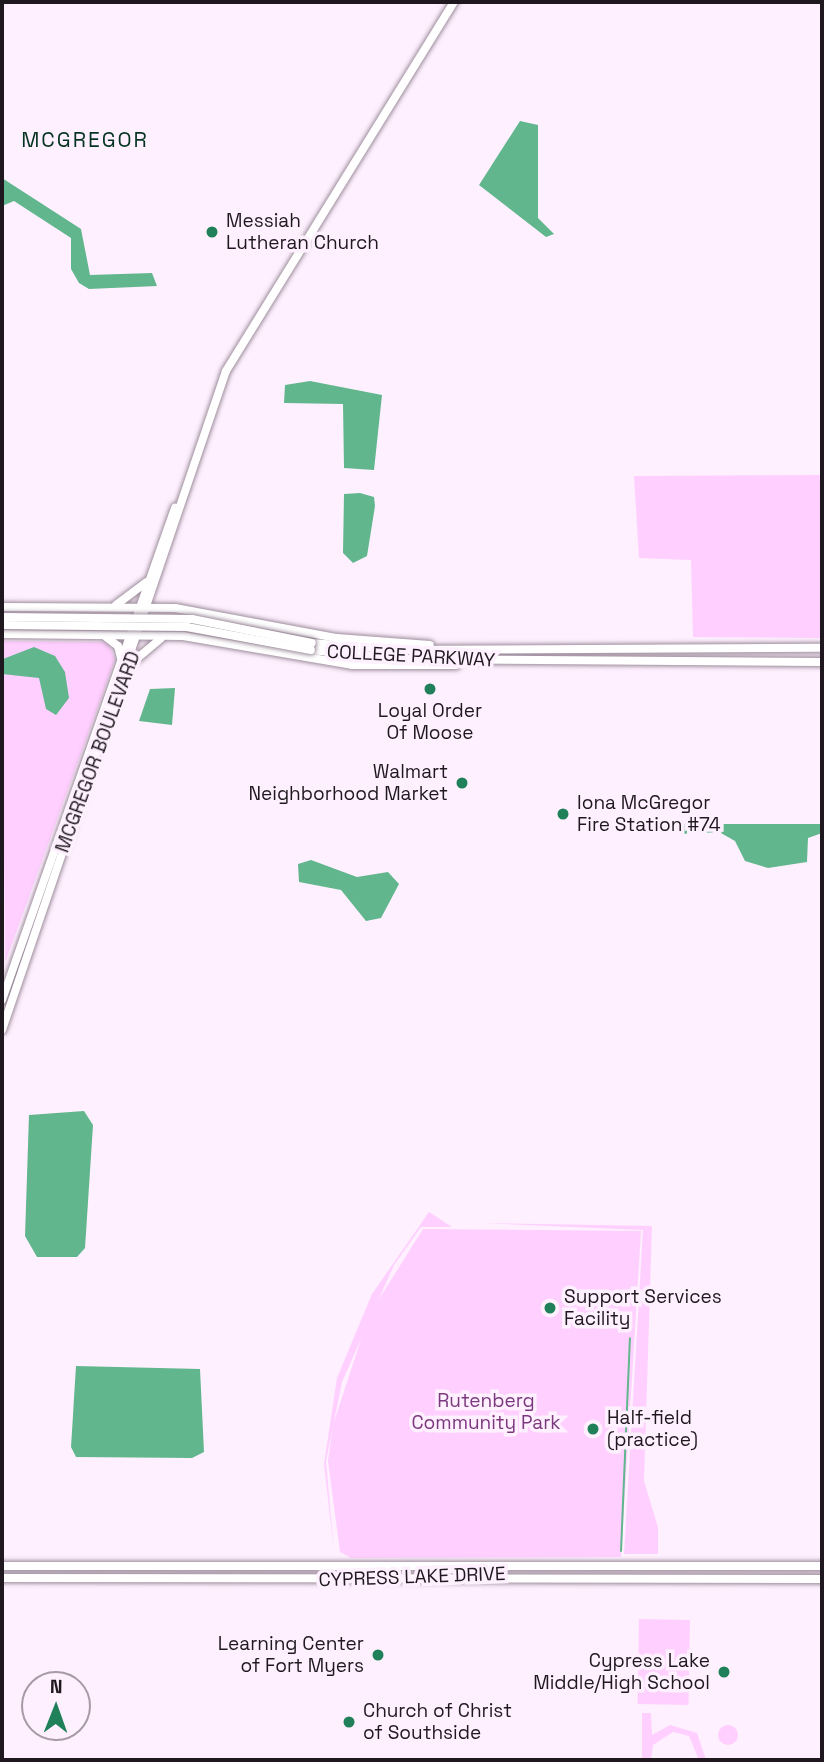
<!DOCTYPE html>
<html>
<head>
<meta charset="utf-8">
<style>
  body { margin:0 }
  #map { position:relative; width:824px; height:1762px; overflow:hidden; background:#fef0fe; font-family:"Space Grotesk",sans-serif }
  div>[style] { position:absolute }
  .green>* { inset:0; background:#ffcfff; transform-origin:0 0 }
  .round { border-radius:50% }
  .water>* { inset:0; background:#61b68d }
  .stream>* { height:2px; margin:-1px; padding:0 1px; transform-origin:1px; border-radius:1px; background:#61b68d }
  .roads { filter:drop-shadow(0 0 2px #9e8e9d) drop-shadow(0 0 2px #9e8e9d) }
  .major>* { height:8px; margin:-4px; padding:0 4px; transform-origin:4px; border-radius:4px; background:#fff }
  .bridges { filter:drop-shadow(0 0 2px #9e8e9d) drop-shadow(0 0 2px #9e8e9d) }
  .major-bridge>* { height:8px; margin:-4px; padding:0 4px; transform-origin:4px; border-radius:4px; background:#fff }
  .dots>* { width:19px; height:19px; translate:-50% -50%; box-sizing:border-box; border:4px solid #fef0fe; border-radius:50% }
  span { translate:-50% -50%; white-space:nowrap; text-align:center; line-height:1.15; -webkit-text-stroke:7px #fef0fe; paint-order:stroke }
  .poi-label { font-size:19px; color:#1f191f }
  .left { translate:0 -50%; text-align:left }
  .right { translate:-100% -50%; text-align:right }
  .street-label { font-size:19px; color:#1f191f }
  .park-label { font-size:19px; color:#7c387f }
  .neighbourhood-label { font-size:21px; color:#053321; letter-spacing:2px }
  .frame { position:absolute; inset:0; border:4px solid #1f191f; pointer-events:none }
  .north { position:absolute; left:21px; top:1671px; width:70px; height:70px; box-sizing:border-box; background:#fef0fe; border:2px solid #a59aa5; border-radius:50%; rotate:1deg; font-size:19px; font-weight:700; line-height:28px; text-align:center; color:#1f191f }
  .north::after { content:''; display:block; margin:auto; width:24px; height:32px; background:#208059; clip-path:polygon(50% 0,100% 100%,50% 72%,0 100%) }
</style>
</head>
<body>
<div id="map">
  <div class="green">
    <i style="clip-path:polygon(822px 475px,822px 638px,693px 637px,691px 560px,639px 558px,634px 476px)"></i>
    <i style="clip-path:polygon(2px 641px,101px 642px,109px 644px,115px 660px,5px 963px)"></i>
    <i style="clip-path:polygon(429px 1212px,452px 1227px,421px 1227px,394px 1265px,342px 1382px,326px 1461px,334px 1552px,324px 1464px,337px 1378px,372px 1294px)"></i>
    <i style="clip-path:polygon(482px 1223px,652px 1226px,644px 1481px,658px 1527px,658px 1554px,624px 1554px,643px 1230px)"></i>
    <i style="clip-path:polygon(423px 1229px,641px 1231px,621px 1557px,351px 1558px,340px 1552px,328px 1461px,333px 1425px,369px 1315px)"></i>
    <i style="left:639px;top:1619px;width:51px;height:85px;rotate:1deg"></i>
    <i style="clip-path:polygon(642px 1713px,651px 1713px,652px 1735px,670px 1725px,697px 1733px,706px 1760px,699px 1760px,689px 1736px,673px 1732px,653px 1745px,651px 1760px,642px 1760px)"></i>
    <i class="round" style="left:718px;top:1725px;width:20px;height:20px"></i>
  </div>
  <div class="water">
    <i style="clip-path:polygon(520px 121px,538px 125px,538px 218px,554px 234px,546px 237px,479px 185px)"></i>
    <i style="clip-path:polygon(2px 178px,81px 229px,90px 275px,152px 273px,157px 286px,89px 289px,79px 283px,71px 269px,71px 238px,14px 201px,2px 206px)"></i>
    <i style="clip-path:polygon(310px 381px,382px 395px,374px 470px,344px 468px,343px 404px,284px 403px,285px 385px)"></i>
    <i style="clip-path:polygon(360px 493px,374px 497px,375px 506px,367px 556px,353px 563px,343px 553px,344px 494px)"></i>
    <i style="clip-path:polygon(34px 647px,55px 656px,65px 672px,69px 698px,56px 715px,46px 709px,39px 678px,2px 674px,3px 659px)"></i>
    <i style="clip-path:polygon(175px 688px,172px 725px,139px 721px,150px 689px)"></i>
    <i style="clip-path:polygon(654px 824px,822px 824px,822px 833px,808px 838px,807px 862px,768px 868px,745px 861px,735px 841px,719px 832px,681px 834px)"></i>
    <i style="clip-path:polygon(311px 860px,357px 877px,388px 872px,399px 884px,381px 918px,366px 921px,341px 890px,299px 882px,298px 864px)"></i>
    <i style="clip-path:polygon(84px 1111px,93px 1125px,85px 1248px,77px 1257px,37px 1257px,25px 1236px,29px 1115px)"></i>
    <i style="clip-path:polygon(76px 1366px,200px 1369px,204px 1452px,192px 1458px,76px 1457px,71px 1447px)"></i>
  </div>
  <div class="stream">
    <i style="left:621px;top:1551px;width:213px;rotate:-87.6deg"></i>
  </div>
  <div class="roads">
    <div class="major">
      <i style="left:116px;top:605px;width:38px;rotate:-37deg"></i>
      <i style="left:2px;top:607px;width:173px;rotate:0.3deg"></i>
      <i style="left:175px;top:608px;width:165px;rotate:10.5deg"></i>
      <i style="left:337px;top:638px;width:93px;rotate:4.3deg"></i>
      <i style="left:2px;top:634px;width:181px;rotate:0.6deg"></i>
      <i style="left:183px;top:636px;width:171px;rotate:9.7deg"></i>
      <i style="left:352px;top:665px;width:104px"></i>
      <i style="left:105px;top:636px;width:16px;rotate:38deg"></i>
      <i style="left:118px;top:646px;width:12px;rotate:76deg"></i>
      <i style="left:312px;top:643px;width:87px;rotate:4.6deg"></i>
      <i style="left:399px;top:650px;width:423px;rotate:-0.3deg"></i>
      <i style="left:311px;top:650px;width:87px;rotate:5.9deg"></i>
      <i style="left:398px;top:659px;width:424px;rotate:0.4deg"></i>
      <i style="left:134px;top:661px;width:35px;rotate:-40deg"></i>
      <i style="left:2px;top:1000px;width:522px;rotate:-70.63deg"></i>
      <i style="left:2px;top:1030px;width:696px;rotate:-71.23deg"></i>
      <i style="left:226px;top:371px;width:434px;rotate:-58.3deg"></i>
      <i style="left:2px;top:1566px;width:820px"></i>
      <i style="left:2px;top:1578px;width:820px;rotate:0.07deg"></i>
    </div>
  </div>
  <div class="bridges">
    <div class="major-bridge">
      <i style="left:2px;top:617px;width:190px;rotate:0.6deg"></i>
      <i style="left:192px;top:619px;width:122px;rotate:11.3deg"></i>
      <i style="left:2px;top:625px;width:185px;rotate:0.6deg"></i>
      <i style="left:187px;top:627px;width:126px;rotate:10.5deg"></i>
    </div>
  </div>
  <div class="dots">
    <i style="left:212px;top:232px;background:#208059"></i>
    <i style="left:430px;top:689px;background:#208059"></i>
    <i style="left:462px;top:783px;background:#208059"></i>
    <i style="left:563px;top:814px;background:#208059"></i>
    <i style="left:550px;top:1308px;background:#208059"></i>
    <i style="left:593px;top:1429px;background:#208059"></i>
    <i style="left:378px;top:1655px;background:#208059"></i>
    <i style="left:724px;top:1672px;background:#208059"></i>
    <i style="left:349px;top:1722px;background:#208059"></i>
  </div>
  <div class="poi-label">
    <span class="left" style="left:226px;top:232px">Messiah<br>Lutheran Church</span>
    <span style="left:430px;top:722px">Loyal Order<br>Of Moose</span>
    <span class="right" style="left:448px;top:783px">Walmart<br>Neighborhood Market</span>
    <span class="left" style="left:577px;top:814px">Iona McGregor<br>Fire Station #74</span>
    <span class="left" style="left:564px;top:1308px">Support Services<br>Facility</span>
    <span class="left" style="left:607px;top:1429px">Half-field<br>(practice)</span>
    <span class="right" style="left:364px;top:1655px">Learning Center<br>of Fort Myers</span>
    <span class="right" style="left:710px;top:1672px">Cypress Lake<br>Middle/High School</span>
    <span class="left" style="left:363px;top:1722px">Church of Christ<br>of Southside</span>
  </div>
  <div class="street-label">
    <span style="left:411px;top:656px;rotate:3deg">COLLEGE PARKWAY</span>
    <span style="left:98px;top:752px;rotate:-70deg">MCGREGOR BOULEVARD</span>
    <span style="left:412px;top:1577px;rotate:-2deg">CYPRESS LAKE DRIVE</span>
  </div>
  <div class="park-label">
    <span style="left:486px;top:1412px">Rutenberg<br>Community Park</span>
  </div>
  <div class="neighbourhood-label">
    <span style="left:85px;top:140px">MCGREGOR</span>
  </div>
  <div class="frame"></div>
  <div class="north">N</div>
</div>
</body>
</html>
